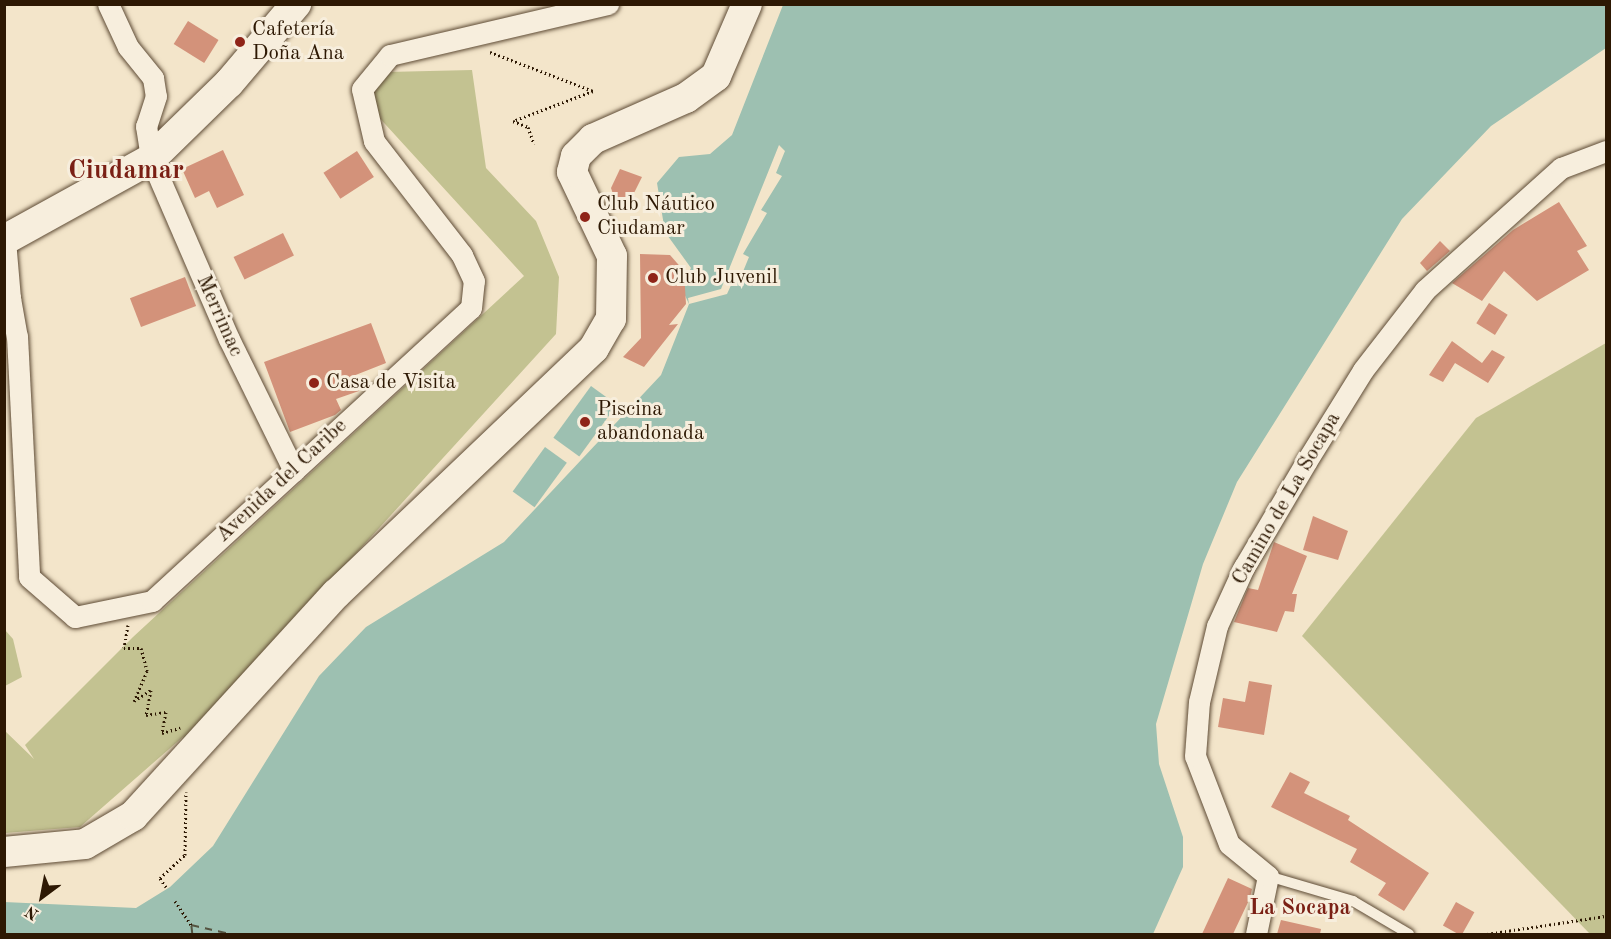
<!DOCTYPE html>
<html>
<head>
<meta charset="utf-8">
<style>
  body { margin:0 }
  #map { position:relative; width:1611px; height:939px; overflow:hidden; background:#f3e5ca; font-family:"Old Standard TT",serif }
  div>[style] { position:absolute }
  .green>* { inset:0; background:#c3c291 }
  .water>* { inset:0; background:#9dc0b1; transform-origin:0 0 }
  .pier>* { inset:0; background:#f3e5ca }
  .ferry>* { height:1.5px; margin-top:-0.75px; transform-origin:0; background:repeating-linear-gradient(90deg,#545340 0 8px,transparent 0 14px) }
  .building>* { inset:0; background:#d3927a; transform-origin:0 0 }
  .path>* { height:3px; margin-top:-1.5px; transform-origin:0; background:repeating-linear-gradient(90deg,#2d1803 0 1.5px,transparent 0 4.5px) }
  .roads { filter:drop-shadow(0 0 2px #5e4b35) drop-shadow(0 0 2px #5e4b35) }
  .lane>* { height:10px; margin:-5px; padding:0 5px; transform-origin:5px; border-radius:5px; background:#f7eedd }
  .street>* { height:21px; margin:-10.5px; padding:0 10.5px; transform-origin:10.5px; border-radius:10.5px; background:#f7eedd }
  .secondary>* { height:30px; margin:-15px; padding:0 15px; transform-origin:15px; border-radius:15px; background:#f7eedd }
  .dots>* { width:16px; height:16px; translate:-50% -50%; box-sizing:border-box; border:3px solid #f7eedd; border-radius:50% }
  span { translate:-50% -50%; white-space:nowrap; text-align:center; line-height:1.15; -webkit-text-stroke:6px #f7eedd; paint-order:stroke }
  .poi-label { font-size:21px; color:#2d1803 }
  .left { translate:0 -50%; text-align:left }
  .street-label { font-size:21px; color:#2d1803 }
  .neighbourhood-label { font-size:22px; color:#7a1f14; font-weight:700 }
  .district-label { font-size:27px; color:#7a1f14; font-weight:700 }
  .frame { position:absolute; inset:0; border:6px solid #2d1803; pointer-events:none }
  .north { position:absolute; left:12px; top:867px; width:60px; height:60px; -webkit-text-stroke:4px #f7eedd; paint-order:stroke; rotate:212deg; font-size:16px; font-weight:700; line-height:24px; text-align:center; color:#2d1803 }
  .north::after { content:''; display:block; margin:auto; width:21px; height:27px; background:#2d1803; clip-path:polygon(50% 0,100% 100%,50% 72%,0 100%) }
</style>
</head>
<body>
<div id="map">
  <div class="green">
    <i style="clip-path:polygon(472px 70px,486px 168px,536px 221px,559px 277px,556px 334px,175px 752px,184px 736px,80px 827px,5px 833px,4px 730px,34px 759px,25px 745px,133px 637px,524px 276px,364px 101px,387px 72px)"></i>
    <i style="clip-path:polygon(1606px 343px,1606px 934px,1590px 934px,1302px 636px,1476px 418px)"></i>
    <i style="clip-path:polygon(5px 630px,13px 639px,22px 677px,5px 686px)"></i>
  </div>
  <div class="water">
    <i style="clip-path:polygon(783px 5px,1606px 5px,1606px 48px,1491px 126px,1402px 219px,1237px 482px,1203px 564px,1156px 724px,1159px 764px,1183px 837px,1183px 867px,1153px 934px,5px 934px,4px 902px,136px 908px,170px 887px,213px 846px,319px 676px,366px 627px,504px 542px,661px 375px,689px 304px,681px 287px,691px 268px,665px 232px,657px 183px,679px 157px,710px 154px,732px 135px)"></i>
    <i style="left:591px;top:386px;width:32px;height:64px;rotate:36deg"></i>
    <i style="left:545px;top:447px;width:27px;height:55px;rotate:36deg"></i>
  </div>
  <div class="pier">
    <i style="clip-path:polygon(779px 145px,785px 151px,776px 173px,782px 176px,761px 210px,767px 213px,743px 254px,749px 257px,742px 274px,737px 272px,727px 294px,689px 304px,688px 298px,721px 289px)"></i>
  </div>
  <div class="ferry">
    <i style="left:192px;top:934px;width:9px;rotate:-96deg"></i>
    <i style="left:191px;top:925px;width:39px;rotate:13deg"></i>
  </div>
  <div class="building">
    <i style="left:188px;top:21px;width:36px;height:27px;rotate:32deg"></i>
    <i style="clip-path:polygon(223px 150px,244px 195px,217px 208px,209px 191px,195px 198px,182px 169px)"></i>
    <i style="left:357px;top:151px;width:31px;height:40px;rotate:57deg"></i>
    <i style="clip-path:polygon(620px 169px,642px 177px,628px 205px,614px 197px,611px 188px)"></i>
    <i style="clip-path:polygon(1559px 202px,1587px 246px,1577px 251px,1589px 270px,1537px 301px,1504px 271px,1482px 301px,1452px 283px,1513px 230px)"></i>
    <i style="left:283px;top:233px;width:25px;height:55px;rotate:64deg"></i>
    <i style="clip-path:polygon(1440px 241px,1450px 251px,1427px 271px,1420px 263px)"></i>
    <i style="clip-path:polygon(640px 254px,670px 255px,684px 271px,686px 304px,669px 325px,678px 324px,644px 367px,623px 357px,641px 338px)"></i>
    <i style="left:185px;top:277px;width:31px;height:59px;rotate:69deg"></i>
    <i style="left:1489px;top:303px;width:22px;height:24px;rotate:32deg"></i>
    <i style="clip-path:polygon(371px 323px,386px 363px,353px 376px,359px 391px,336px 399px,341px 410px,335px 415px,290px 432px,264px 362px)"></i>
    <i style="clip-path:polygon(1452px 341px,1482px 363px,1492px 350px,1505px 357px,1488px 383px,1455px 363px,1443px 382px,1429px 375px)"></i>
    <i style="clip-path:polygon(1313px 516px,1348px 531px,1338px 560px,1303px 550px)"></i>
    <i style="clip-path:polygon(1274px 542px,1307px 556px,1292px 594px,1297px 594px,1294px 612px,1285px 611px,1277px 632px,1234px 622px,1248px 588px,1258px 590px)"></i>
    <i style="clip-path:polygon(1249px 681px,1272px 685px,1264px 735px,1218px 727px,1223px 698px,1245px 702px)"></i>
    <i style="clip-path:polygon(1290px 772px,1310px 782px,1304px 793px,1350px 816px,1348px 820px,1429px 873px,1404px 911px,1378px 895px,1386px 883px,1350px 862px,1357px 849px,1271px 807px)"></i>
    <i style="clip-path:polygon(1228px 878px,1252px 889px,1250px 898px,1233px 934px,1202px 934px)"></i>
    <i style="left:1456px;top:902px;width:21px;height:27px;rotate:29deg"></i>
    <i style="clip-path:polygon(1281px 920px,1321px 929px,1320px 934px,1277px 934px)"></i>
  </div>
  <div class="path">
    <i style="left:490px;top:52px;width:110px;rotate:20.7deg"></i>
    <i style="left:593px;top:91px;width:85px;rotate:159.4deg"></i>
    <i style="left:513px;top:121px;width:16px;rotate:22deg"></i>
    <i style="left:528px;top:127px;width:18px;rotate:71deg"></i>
    <i style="left:128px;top:625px;width:23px;rotate:100deg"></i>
    <i style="left:124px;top:648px;width:17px"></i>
    <i style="left:141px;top:648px;width:24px;rotate:75deg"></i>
    <i style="left:147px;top:671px;width:33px;rotate:113deg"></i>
    <i style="left:134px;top:701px;width:20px;rotate:-33deg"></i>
    <i style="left:151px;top:690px;width:25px;rotate:101deg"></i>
    <i style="left:146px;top:715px;width:20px;rotate:-9deg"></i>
    <i style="left:166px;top:712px;width:21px;rotate:101deg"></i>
    <i style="left:162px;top:733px;width:19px;rotate:-16deg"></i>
    <i style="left:166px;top:887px;width:11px;rotate:-124deg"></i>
    <i style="left:160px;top:878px;width:34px;rotate:-43deg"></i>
    <i style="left:185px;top:855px;width:63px;rotate:-89.1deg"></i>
    <i style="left:175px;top:901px;width:29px;rotate:56deg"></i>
    <i style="left:1487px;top:934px;width:120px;rotate:-8.6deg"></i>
  </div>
  <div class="roads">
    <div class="lane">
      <i style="left:1268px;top:876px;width:89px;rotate:16.4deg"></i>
      <i style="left:1353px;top:901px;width:65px;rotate:30.5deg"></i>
    </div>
    <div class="street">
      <i style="left:108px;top:4px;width:47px;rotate:65.1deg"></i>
      <i style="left:128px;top:47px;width:40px;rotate:51deg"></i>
      <i style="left:153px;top:78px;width:18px;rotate:81deg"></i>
      <i style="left:156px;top:96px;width:32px;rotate:108deg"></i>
      <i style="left:146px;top:126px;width:33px;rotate:81deg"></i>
      <i style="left:151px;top:159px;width:196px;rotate:66.6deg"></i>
      <i style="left:229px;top:339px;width:147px;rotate:63.8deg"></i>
      <i style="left:5px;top:240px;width:58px;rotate:85.1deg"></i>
      <i style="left:4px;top:295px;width:7px;rotate:27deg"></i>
      <i style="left:10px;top:298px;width:39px;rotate:80deg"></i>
      <i style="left:17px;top:336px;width:241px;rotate:87.1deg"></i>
      <i style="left:29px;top:577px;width:61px;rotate:41deg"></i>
      <i style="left:75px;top:617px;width:79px;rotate:-11.7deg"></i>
      <i style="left:152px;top:601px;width:433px;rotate:-42.6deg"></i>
      <i style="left:471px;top:308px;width:27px;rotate:-84deg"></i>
      <i style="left:474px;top:281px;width:29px;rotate:-115deg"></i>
      <i style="left:462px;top:255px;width:144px;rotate:-127.7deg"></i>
      <i style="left:374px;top:141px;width:53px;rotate:-103deg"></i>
      <i style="left:362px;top:89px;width:44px;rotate:-50.5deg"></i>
      <i style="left:390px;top:55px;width:224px;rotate:-13.2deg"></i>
      <i style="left:1256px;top:934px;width:59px;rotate:-78.3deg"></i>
      <i style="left:1268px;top:876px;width:50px;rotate:-140.6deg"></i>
      <i style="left:1229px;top:844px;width:94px;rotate:-111.1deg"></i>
      <i style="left:1195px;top:756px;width:54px;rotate:-85.8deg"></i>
      <i style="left:1199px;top:702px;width:78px;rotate:-76.7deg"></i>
      <i style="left:1217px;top:626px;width:65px;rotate:-65.4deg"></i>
      <i style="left:1244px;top:567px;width:122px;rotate:-59.4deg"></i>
      <i style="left:1306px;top:462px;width:108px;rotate:-58.2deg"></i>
      <i style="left:1363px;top:370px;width:101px;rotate:-52.2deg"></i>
      <i style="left:1425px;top:290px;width:183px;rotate:-41.9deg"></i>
      <i style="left:1561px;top:168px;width:48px;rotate:-20.7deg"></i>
    </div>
    <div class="secondary">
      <i style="left:4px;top:240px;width:168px;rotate:-28.9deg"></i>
      <i style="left:151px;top:159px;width:109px;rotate:-44.3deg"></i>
      <i style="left:229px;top:83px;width:104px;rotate:-49.7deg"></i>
      <i style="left:4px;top:852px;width:81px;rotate:-5.6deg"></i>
      <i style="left:85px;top:844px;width:56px;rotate:-30.3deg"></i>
      <i style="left:133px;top:816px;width:301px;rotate:-47.6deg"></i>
      <i style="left:336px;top:594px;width:356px;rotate:-43.6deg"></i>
      <i style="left:594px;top:348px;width:34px;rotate:-60deg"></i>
      <i style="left:611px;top:319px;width:63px;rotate:-89.1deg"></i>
      <i style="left:612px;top:256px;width:93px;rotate:-115.5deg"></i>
      <i style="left:572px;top:172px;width:16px;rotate:-76deg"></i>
      <i style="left:576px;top:156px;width:24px;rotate:-45deg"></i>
      <i style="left:593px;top:139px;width:102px;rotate:-23.8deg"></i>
      <i style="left:686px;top:98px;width:37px;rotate:-36deg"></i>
      <i style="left:716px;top:76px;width:78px;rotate:-66.7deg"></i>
    </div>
  </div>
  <div class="dots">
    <i style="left:240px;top:42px;background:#8f2418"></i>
    <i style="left:585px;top:217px;background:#8f2418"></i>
    <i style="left:653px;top:278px;background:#8f2418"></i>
    <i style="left:314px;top:383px;background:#8f2418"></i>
    <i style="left:585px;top:422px;background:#8f2418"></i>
  </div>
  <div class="poi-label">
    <span class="left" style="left:252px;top:42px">Cafetería<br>Doña Ana</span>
    <span class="left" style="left:597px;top:217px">Club Náutico<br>Ciudamar</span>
    <span class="left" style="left:665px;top:278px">Club Juvenil</span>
    <span class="left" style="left:326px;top:383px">Casa de Visita</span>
    <span class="left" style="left:597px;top:422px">Piscina<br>abandonada</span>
  </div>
  <div class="street-label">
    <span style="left:219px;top:316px;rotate:66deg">Merrimac</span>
    <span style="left:282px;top:481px;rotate:-43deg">Avenida del Caribe</span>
    <span style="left:1287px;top:499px;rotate:-60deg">Camino de La Socapa</span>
  </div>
  <div class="neighbourhood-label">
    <span style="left:1300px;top:909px">La Socapa</span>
  </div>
  <div class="district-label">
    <span style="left:126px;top:171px">Ciudamar</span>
  </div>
  <div class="frame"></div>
  <div class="north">N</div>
</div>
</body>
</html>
